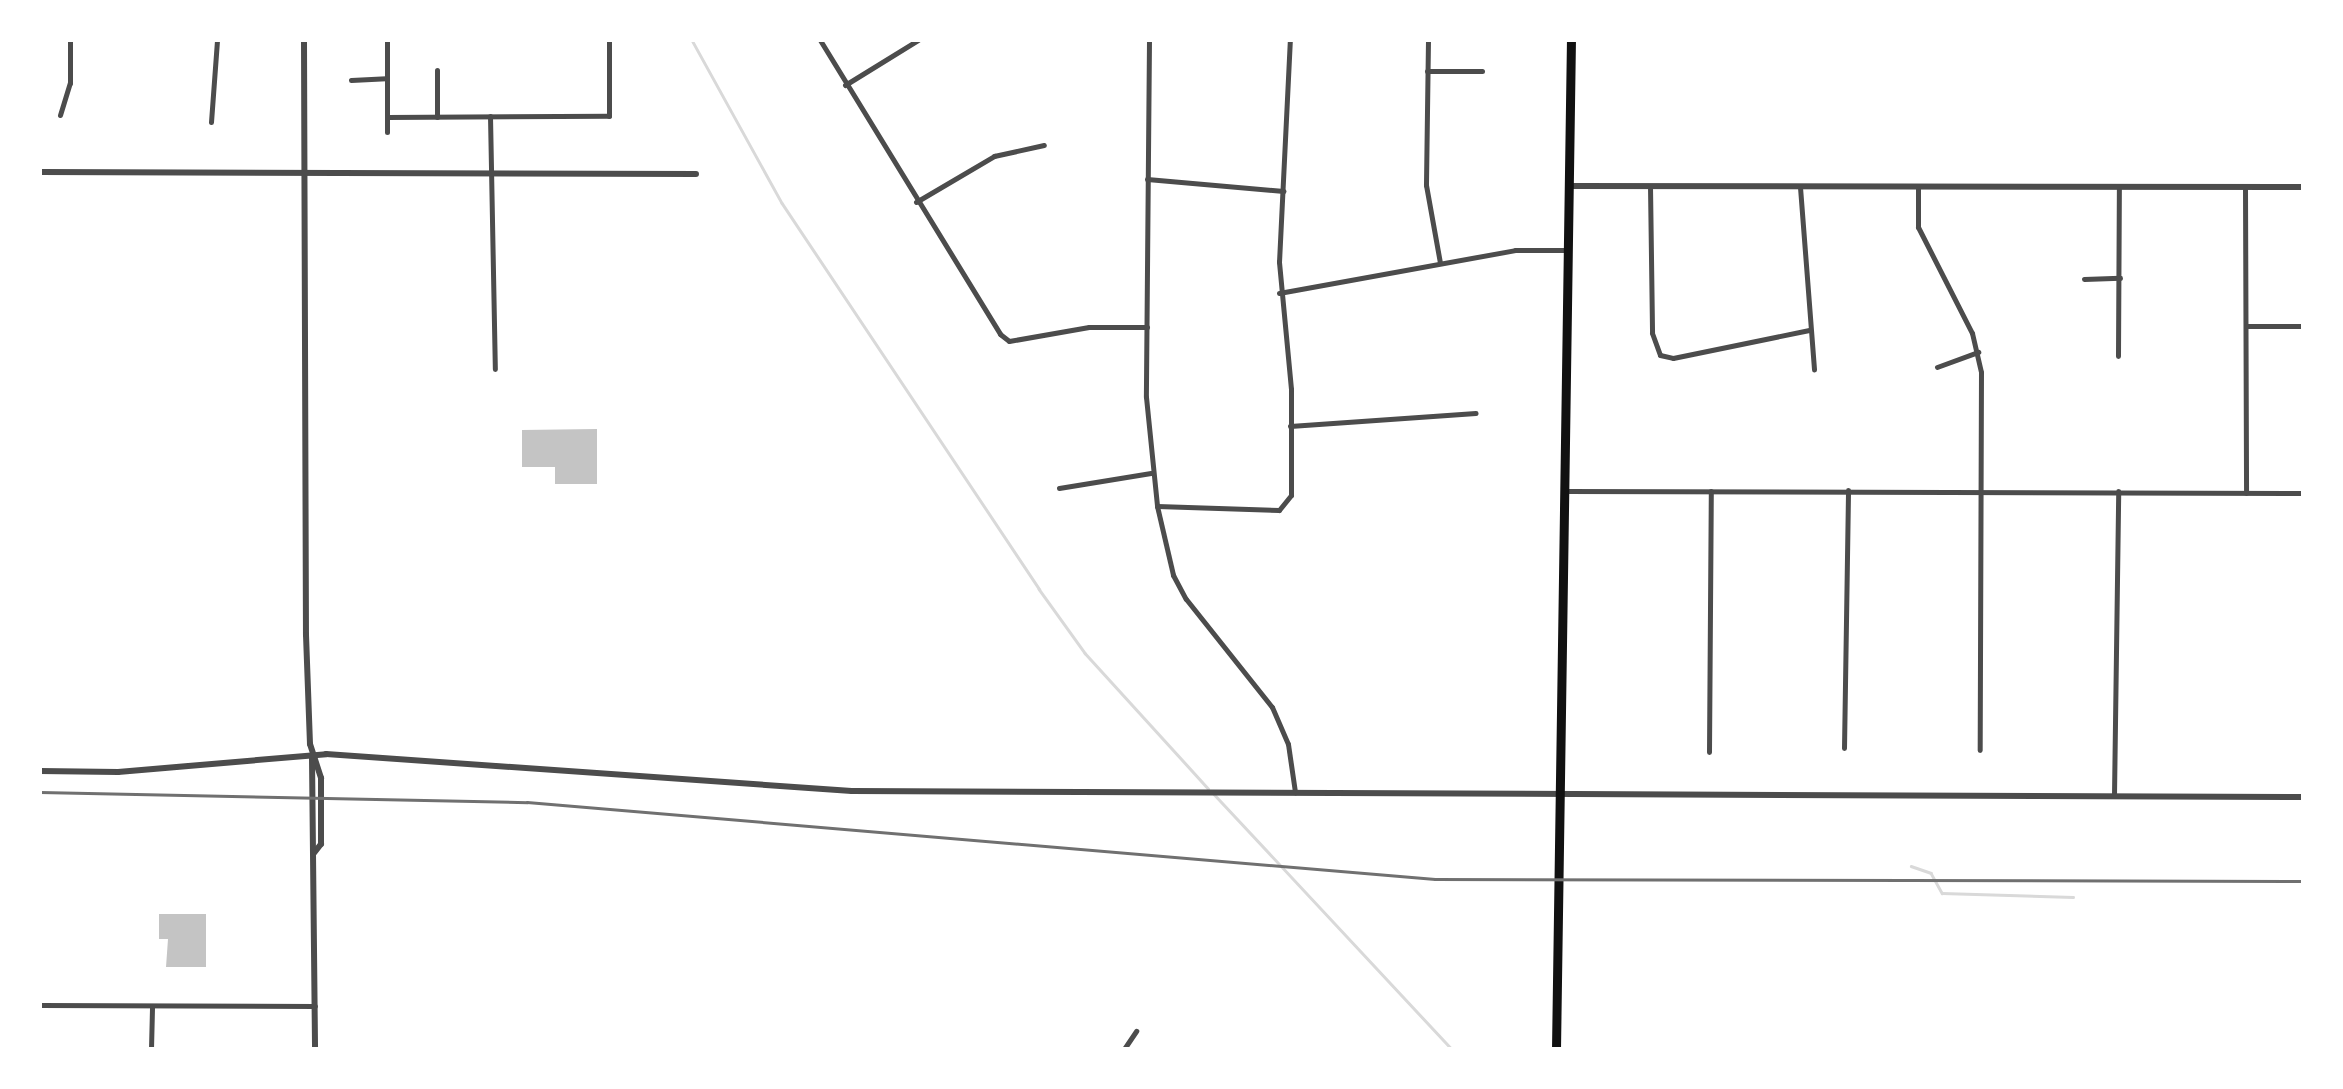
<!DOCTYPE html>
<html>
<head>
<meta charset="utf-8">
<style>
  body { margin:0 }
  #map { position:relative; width:2343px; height:1089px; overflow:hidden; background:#fff; font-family:"Alegreya Sans",sans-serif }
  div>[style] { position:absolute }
  .stream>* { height:2.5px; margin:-1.25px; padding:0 1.25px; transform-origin:1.25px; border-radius:1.25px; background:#d9d9d9 }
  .building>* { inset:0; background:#c4c4c4 }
  .minor>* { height:5px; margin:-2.5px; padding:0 2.5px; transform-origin:2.5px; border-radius:2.5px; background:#4c4c4c }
  .tertiary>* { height:6px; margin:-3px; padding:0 3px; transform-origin:3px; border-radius:3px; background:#4c4c4c }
  .primary>* { height:9px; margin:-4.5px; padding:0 4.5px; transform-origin:4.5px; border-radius:4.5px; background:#111 }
  .rail>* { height:2.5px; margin:-1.25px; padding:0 1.25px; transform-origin:1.25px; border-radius:1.25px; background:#707070 }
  span { translate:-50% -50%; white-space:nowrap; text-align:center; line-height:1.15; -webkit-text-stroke:8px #fff; paint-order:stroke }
  .frame { position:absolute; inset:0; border:42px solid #fff; pointer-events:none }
</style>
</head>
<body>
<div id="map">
  <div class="stream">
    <i style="left:692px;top:40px;width:186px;rotate:61.1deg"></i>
    <i style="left:782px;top:203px;width:464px;rotate:56.3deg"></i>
    <i style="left:1039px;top:589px;width:79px;rotate:54.3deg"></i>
    <i style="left:1085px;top:653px;width:183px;rotate:47.7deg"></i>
    <i style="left:1214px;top:794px;width:349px;rotate:47deg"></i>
    <i style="left:1911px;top:866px;width:21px;rotate:19deg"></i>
    <i style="left:1931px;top:873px;width:23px;rotate:61deg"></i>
    <i style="left:1942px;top:893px;width:131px;rotate:1.7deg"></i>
  </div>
  <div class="building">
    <i style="clip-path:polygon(597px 429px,597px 484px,555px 484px,555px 467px,522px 467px,522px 430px)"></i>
    <i style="clip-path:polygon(159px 914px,206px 914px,206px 967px,166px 967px,168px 939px,159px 939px)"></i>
  </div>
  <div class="minor">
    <i style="left:820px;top:40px;width:345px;rotate:58.5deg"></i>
    <i style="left:1000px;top:334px;width:11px;rotate:38deg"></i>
    <i style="left:1009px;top:341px;width:81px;rotate:-9.9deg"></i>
    <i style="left:1089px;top:327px;width:58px"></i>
    <i style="left:1149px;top:40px;width:357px;rotate:90.5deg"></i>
    <i style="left:1146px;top:397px;width:110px;rotate:84.2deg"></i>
    <i style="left:1157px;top:506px;width:71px;rotate:76.9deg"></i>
    <i style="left:1173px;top:575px;width:27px;rotate:62deg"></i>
    <i style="left:1186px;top:599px;width:138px;rotate:51.5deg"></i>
    <i style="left:1272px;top:707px;width:40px;rotate:66.6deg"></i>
    <i style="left:1288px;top:744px;width:49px;rotate:81.7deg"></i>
    <i style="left:1428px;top:40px;width:145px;rotate:90.8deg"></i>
    <i style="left:1426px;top:185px;width:79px;rotate:79.8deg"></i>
    <i style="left:437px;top:70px;width:47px;rotate:90deg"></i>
    <i style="left:1427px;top:71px;width:55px"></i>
    <i style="left:351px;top:80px;width:35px;rotate:-3deg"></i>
    <i style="left:845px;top:85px;width:86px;rotate:-31.7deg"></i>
    <i style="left:60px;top:115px;width:34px;rotate:-73deg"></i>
    <i style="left:70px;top:83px;width:43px;rotate:-90deg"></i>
    <i style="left:490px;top:116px;width:253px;rotate:88.9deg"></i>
    <i style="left:387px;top:117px;width:222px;rotate:-0.3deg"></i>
    <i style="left:609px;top:116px;width:76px;rotate:-90deg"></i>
    <i style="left:211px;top:122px;width:82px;rotate:-85.8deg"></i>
    <i style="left:387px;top:132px;width:92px;rotate:-90deg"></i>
    <i style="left:1147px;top:179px;width:137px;rotate:5deg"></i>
    <i style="left:1650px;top:186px;width:147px;rotate:89.2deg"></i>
    <i style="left:1652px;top:333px;width:23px;rotate:70deg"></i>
    <i style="left:1660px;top:355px;width:13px;rotate:13deg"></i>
    <i style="left:1673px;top:358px;width:139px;rotate:-11.6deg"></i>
    <i style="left:1800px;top:187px;width:183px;rotate:85.6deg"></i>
    <i style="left:1918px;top:187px;width:40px;rotate:90deg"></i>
    <i style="left:1918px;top:227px;width:119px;rotate:63deg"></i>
    <i style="left:1972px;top:333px;width:40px;rotate:77deg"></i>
    <i style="left:1981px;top:372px;width:378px;rotate:90.2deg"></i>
    <i style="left:2245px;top:187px;width:306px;rotate:89.8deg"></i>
    <i style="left:916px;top:202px;width:91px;rotate:-30.5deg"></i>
    <i style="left:994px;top:156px;width:51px;rotate:-12.4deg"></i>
    <i style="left:2084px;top:279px;width:36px;rotate:-2deg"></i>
    <i style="left:1279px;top:293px;width:240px;rotate:-10.3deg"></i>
    <i style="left:1515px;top:250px;width:53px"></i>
    <i style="left:2247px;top:326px;width:56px"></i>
    <i style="left:2118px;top:356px;width:169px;rotate:-89.7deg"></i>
    <i style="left:1937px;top:367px;width:44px;rotate:-20.1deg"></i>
    <i style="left:1290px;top:426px;width:186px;rotate:-4deg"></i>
    <i style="left:1059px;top:488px;width:93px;rotate:-9.3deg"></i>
    <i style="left:1566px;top:491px;width:737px;rotate:0.16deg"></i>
    <i style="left:1157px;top:506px;width:122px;rotate:1.9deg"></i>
    <i style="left:1279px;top:510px;width:19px;rotate:-51deg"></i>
    <i style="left:1291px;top:495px;width:106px;rotate:-90deg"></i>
    <i style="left:1291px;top:389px;width:128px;rotate:-95.4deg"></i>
    <i style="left:1279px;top:262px;width:222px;rotate:-87.2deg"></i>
    <i style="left:1844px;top:748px;width:258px;rotate:-89.1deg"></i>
    <i style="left:1709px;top:752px;width:261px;rotate:-89.6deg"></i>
    <i style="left:2114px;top:795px;width:304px;rotate:-89.2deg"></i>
    <i style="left:40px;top:1005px;width:275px;rotate:0.2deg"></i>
    <i style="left:151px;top:1049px;width:42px;rotate:-88.6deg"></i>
    <i style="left:1124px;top:1049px;width:22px;rotate:-56deg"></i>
  </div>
  <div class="tertiary">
    <i style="left:304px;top:40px;width:595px;rotate:89.81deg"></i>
    <i style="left:306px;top:635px;width:109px;rotate:87.9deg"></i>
    <i style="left:310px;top:744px;width:36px;rotate:72deg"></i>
    <i style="left:321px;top:778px;width:66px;rotate:90deg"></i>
    <i style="left:321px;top:844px;width:11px;rotate:128deg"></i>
    <i style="left:40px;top:172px;width:656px;rotate:0.17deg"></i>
    <i style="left:1569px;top:186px;width:734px;rotate:0.08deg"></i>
    <i style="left:312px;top:758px;width:291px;rotate:89.4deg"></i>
    <i style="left:40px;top:771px;width:78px;rotate:0.7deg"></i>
    <i style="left:118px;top:772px;width:209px;rotate:-4.9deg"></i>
    <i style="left:326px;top:754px;width:527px;rotate:4.02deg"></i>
    <i style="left:852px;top:791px;width:1451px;rotate:0.24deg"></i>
  </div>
  <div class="primary">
    <i style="left:1556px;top:1049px;width:1009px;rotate:-89.15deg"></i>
  </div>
  <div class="rail">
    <i style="left:40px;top:792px;width:487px;rotate:1.2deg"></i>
    <i style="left:527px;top:802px;width:911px;rotate:4.85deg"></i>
    <i style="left:1435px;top:879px;width:868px;rotate:0.13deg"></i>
  </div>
  <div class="frame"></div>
</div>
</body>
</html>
